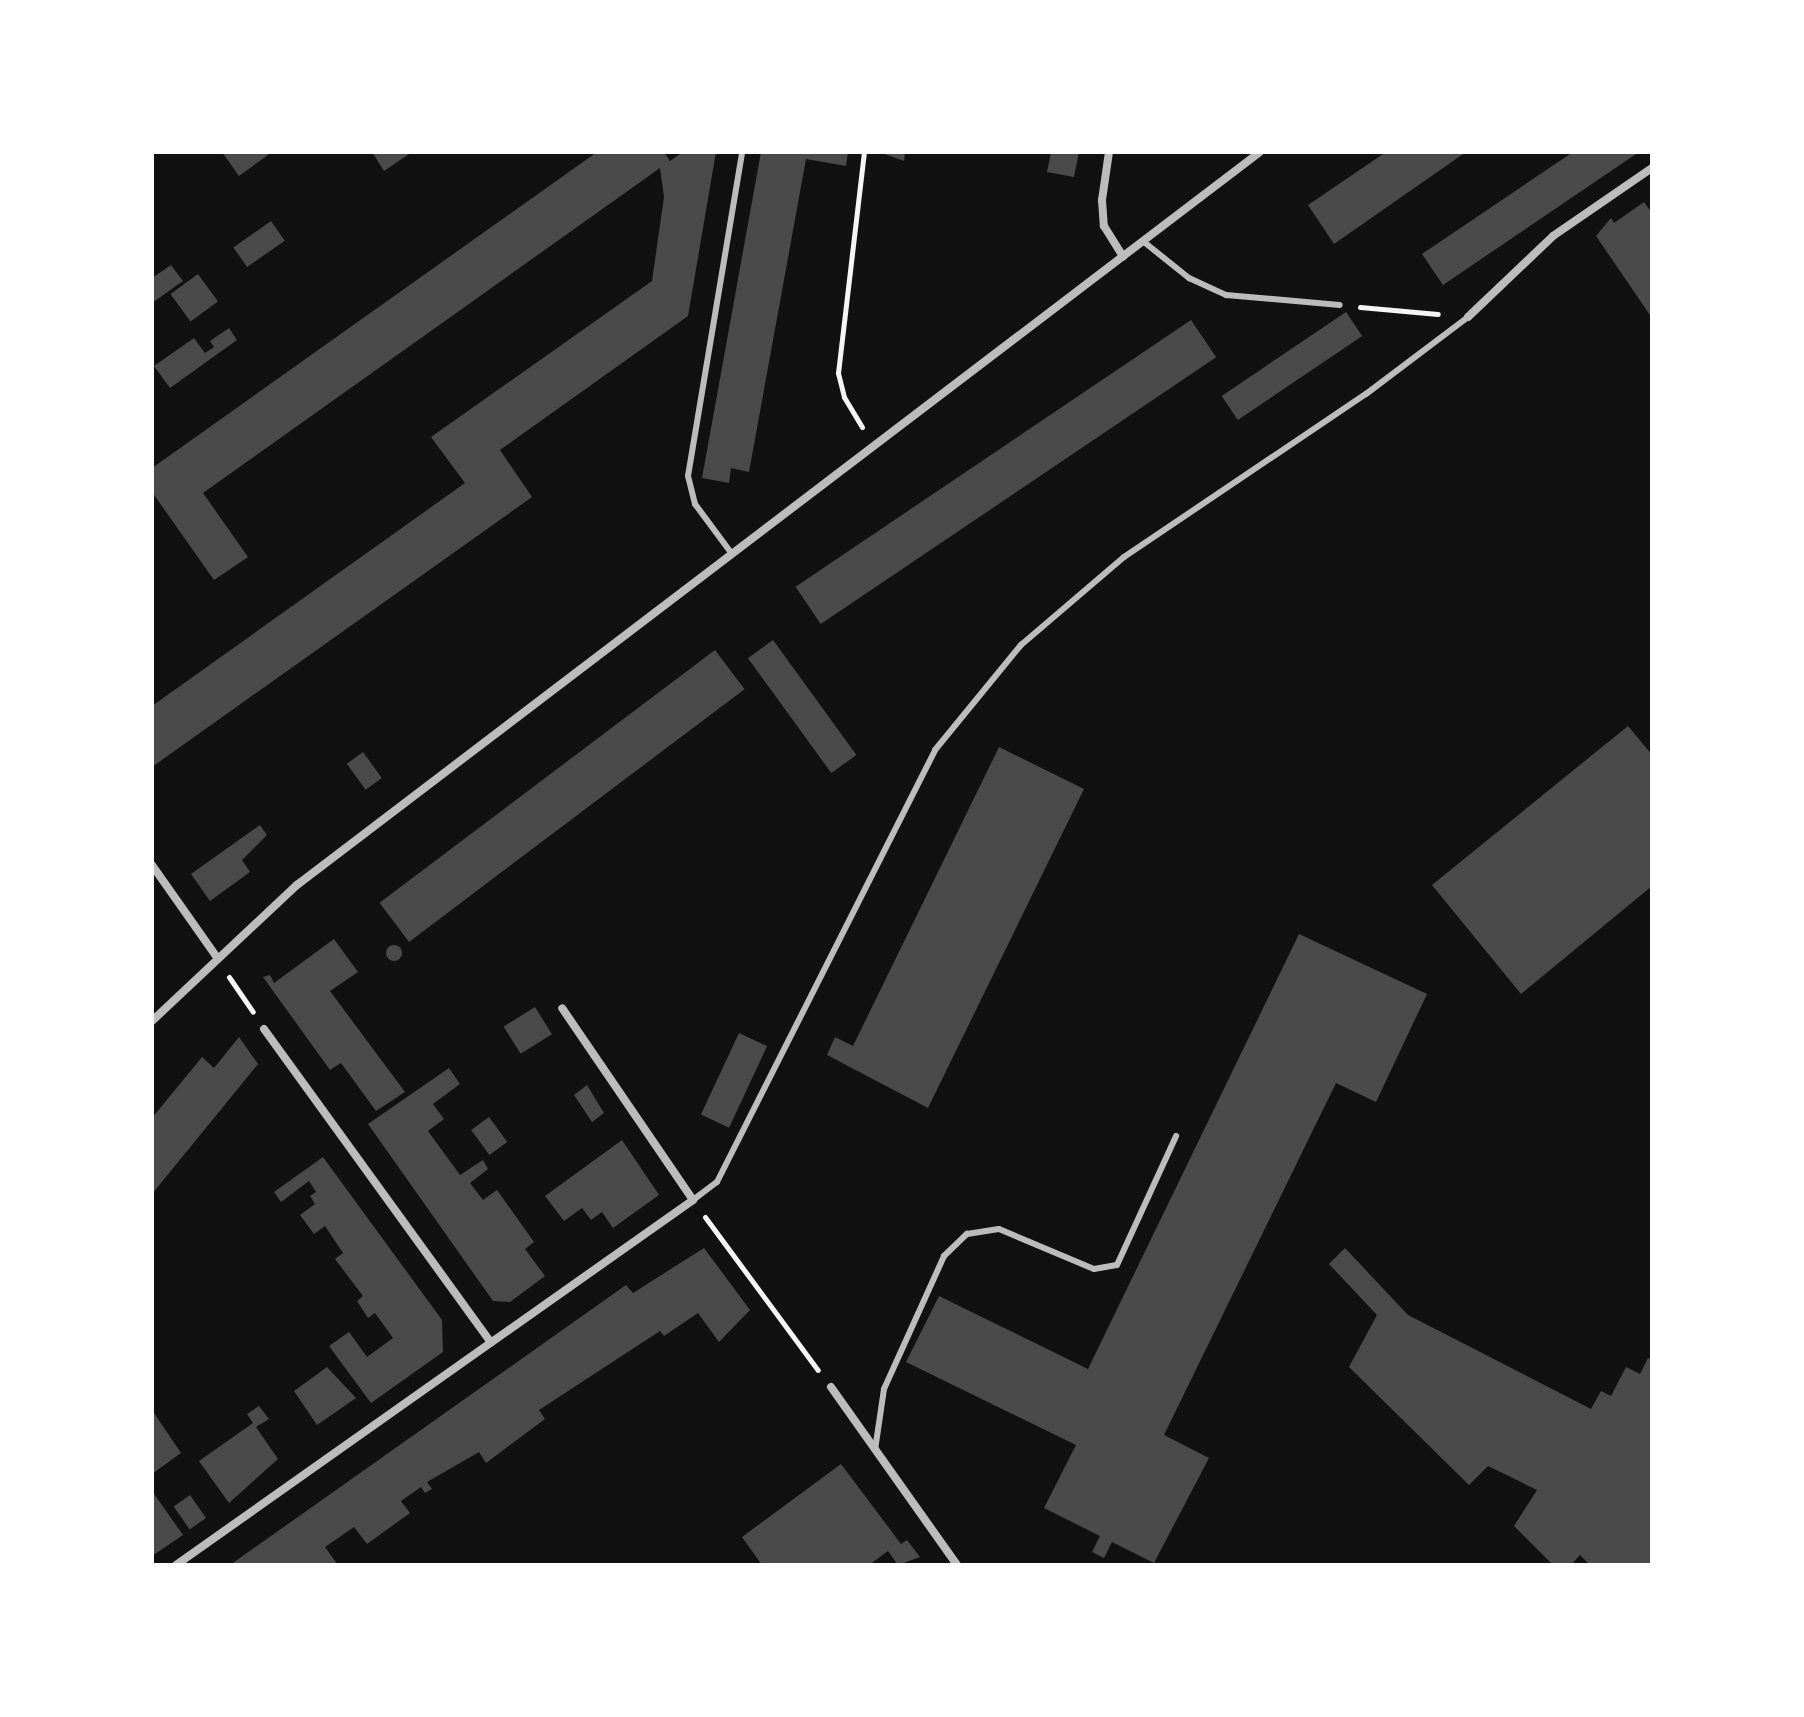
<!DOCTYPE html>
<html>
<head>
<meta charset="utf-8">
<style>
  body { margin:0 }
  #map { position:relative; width:1804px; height:1717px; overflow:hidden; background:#111; font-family:"Open Sans",sans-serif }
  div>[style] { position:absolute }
  .building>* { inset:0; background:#4a4a4a; transform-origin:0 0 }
  .round { border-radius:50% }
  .path>* { height:5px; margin:-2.5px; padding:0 2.5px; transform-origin:2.5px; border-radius:2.5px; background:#f5f5f5 }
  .service>* { height:6px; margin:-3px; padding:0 3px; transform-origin:3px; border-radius:3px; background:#bcbcbc }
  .minor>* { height:8px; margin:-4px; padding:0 4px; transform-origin:4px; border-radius:4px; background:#bcbcbc }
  span { translate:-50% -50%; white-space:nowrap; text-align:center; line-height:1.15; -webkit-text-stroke:8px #fff; paint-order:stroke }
  .frame { position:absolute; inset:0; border:154px solid #fff; pointer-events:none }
</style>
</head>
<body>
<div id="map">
  <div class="building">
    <i style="clip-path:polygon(222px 152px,272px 152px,239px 176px)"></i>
    <i style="clip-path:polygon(372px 152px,412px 152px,384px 171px)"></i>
    <i style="clip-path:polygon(597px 152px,664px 152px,670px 161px,683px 152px,716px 152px,688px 316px,500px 450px,532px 497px,152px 767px,152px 706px,465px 483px,431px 437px,652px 281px,664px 197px,660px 168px,203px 493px,248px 557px,214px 580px,152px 492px,152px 468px)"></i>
    <i style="clip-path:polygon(761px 152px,848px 152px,846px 166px,806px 159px,749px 472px,731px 468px,729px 483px,702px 478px)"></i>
    <i style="clip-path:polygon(879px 152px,905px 152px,904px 161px)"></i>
    <i style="clip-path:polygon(1051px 152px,1079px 152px,1074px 177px,1047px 172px)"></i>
    <i style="clip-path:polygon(1386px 152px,1466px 152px,1334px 244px,1308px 205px)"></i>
    <i style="clip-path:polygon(1573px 152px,1639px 152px,1443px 285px,1422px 254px)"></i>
    <i style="clip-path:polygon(1644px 202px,1652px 213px,1652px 318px,1596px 236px,1611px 218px,1614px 223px)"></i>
    <i style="left:271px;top:221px;width:24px;height:46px;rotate:55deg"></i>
    <i style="clip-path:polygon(171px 265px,183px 281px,152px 303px,152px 278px)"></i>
    <i style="left:198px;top:274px;width:34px;height:34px;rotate:54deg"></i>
    <i style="left:1346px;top:312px;width:29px;height:150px;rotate:56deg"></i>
    <i style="left:1191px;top:320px;width:45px;height:477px;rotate:56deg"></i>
    <i style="clip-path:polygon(229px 328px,237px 340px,170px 388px,154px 366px,194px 338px,205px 353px,214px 347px,210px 341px)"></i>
    <i style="left:773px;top:640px;width:142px;height:31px;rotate:54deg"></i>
    <i style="left:715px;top:650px;width:49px;height:420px;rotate:53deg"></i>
    <i style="clip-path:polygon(1628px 726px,1652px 755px,1652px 886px,1521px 994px,1432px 885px)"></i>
    <i style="clip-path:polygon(999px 747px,1084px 789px,928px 1108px,827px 1055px,835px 1037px,853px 1046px)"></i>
    <i style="left:363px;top:752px;width:32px;height:20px;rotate:54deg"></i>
    <i style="clip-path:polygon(260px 825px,267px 835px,242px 860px,250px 872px,210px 901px,191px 874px)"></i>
    <i style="clip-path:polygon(1299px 934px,1427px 994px,1376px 1102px,1336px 1083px,1164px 1435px,1209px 1458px,1154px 1563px,1112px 1542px,1104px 1558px,1092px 1552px,1100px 1536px,1044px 1508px,1076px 1445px,906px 1362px,939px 1296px,1088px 1369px)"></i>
    <i style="clip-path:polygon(334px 939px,358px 972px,330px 991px,405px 1092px,376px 1111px,341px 1063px,330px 1070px,263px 977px,270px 975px,274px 983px)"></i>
    <i class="round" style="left:386px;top:945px;width:16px;height:16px"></i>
    <i style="left:535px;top:1007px;width:32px;height:37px;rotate:58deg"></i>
    <i style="left:739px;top:1033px;width:31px;height:90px;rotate:25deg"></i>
    <i style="clip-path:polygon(239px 1037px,258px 1064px,152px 1194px,152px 1118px,202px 1057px,214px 1068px)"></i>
    <i style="clip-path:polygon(449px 1068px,460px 1084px,433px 1104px,444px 1119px,428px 1131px,460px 1175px,483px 1160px,488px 1169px,470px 1183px,483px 1200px,497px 1190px,534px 1242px,525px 1249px,545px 1276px,510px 1302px,493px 1301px,368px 1124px)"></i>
    <i style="clip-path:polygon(587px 1085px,604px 1113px,592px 1122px,574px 1095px)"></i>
    <i style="left:489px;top:1117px;width:31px;height:22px;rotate:54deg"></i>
    <i style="clip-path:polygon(622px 1140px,659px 1195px,613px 1228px,602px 1212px,591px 1220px,582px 1208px,564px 1221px,545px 1196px)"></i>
    <i style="clip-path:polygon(323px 1157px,442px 1320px,443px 1352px,371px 1403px,329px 1346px,349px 1332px,367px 1357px,393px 1338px,375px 1313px,368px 1318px,357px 1301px,363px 1296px,335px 1259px,343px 1253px,325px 1226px,314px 1234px,300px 1215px,315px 1204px,310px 1196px,316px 1192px,309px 1181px,281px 1202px,274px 1192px)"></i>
    <i style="clip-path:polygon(704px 1248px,750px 1310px,719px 1342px,698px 1313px,664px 1336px,660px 1331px,539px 1410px,545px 1419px,486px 1463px,479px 1452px,427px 1482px,432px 1489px,425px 1493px,421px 1487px,401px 1501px,410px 1513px,367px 1544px,354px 1527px,325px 1547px,338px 1565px,230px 1565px,626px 1285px,633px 1293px)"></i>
    <i style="clip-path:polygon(1345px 1248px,1408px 1315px,1591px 1409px,1601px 1391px,1611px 1396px,1626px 1367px,1640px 1374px,1648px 1358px,1652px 1360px,1652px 1565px,1590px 1565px,1580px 1555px,1571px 1565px,1553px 1565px,1514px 1526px,1537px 1490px,1488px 1466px,1469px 1485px,1349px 1367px,1377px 1315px,1329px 1264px)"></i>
    <i style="clip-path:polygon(327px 1367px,356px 1398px,317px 1425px,294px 1391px)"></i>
    <i style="clip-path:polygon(259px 1406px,269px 1419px,256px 1427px,278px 1459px,229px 1503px,199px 1461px,253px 1423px,247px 1414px)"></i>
    <i style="clip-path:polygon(152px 1410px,181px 1453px,152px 1474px)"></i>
    <i style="clip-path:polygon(841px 1464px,901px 1544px,907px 1540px,920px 1557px,898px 1565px,888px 1551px,869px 1565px,762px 1565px,742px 1537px)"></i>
    <i style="clip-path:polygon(152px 1491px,183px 1535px,152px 1556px)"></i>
    <i style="left:190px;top:1495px;width:28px;height:20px;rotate:55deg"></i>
  </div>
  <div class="path">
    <i style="left:1360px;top:307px;width:78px;rotate:5.1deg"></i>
    <i style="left:862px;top:427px;width:35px;rotate:-121deg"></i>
    <i style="left:844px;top:397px;width:25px;rotate:-104deg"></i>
    <i style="left:838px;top:373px;width:223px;rotate:-83.3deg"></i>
    <i style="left:229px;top:977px;width:42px;rotate:55.6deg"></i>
    <i style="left:705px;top:1217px;width:190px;rotate:53.6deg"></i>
  </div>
  <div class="service">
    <i style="left:1144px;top:242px;width:58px;rotate:38.7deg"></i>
    <i style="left:1189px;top:278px;width:41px;rotate:24.7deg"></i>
    <i style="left:1226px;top:295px;width:114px;rotate:5deg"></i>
    <i style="left:732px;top:554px;width:62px;rotate:-126.5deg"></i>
    <i style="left:695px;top:504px;width:29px;rotate:-104deg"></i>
    <i style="left:688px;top:476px;width:328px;rotate:-80.5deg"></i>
    <i style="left:693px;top:1200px;width:30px;rotate:-37deg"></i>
    <i style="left:717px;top:1182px;width:484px;rotate:-63.2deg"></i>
    <i style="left:935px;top:750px;width:136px;rotate:-50.7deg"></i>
    <i style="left:1021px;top:645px;width:135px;rotate:-40.5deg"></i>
    <i style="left:1124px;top:557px;width:292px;rotate:-34deg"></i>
    <i style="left:1366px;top:394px;width:128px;rotate:-37deg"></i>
    <i style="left:875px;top:1450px;width:62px;rotate:-81.6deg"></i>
    <i style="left:884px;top:1389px;width:146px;rotate:-65.7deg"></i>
    <i style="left:944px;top:1256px;width:32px;rotate:-44deg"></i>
    <i style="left:967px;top:1234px;width:32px;rotate:-9deg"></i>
    <i style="left:999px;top:1229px;width:103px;rotate:22.8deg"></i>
    <i style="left:1094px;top:1269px;width:23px;rotate:-10deg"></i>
    <i style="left:1117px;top:1265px;width:142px;rotate:-65.4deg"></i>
  </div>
  <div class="minor">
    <i style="left:1109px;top:152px;width:49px;rotate:98.3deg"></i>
    <i style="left:1102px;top:200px;width:26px;rotate:86deg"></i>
    <i style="left:1104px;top:226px;width:36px;rotate:58deg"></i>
    <i style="left:1468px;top:317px;width:117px;rotate:-43.6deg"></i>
    <i style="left:1553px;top:236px;width:120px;rotate:-34.5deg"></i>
    <i style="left:152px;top:865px;width:111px;rotate:54.9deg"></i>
    <i style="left:152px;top:1021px;width:199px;rotate:-43.2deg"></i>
    <i style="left:297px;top:885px;width:1210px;rotate:-37.28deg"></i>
    <i style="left:264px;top:1029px;width:387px;rotate:54.1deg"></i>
    <i style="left:831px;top:1387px;width:218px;rotate:54.7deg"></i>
    <i style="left:176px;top:1565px;width:633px;rotate:-35.22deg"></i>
    <i style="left:693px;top:1200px;width:232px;rotate:-124.3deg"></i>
  </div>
  <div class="frame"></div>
</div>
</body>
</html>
